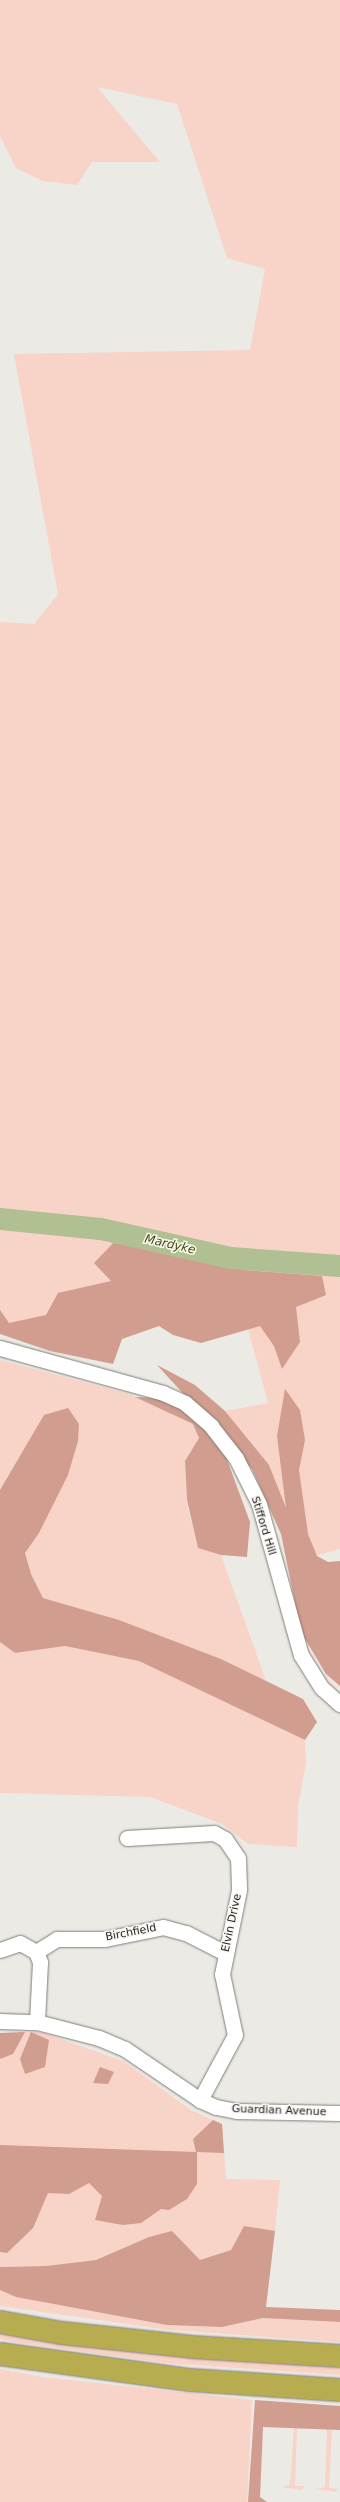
<!DOCTYPE html>
<html>
<head>
<meta charset="utf-8">
<style>
  body { margin:0 }
  #map { position:relative; width:340px; height:2502px; overflow:hidden; background:#eceae5; font-family:"DejaVu Sans",sans-serif }
  div>[style] { position:absolute }
  .green>* { inset:0; background:#f8d3c7 }
  .forest>* { inset:0; background:#d09d8e }
  .river>* { height:22px; margin:-11px; padding:0 11px; transform-origin:11px; border-radius:11px; background:#b0c092 }
  .roads { filter:drop-shadow(0 0 1px #807d79) drop-shadow(0 0 1px #807d79) }
  .minor>* { height:15px; margin:-7.5px; padding:0 7.5px; transform-origin:7.5px; border-radius:7.5px; background:#fff }
  .trunk>* { height:22px; margin:-11px; padding:0 11px; transform-origin:11px; border-radius:11px; background:#b8ac50 }
  span { translate:-50% -50%; white-space:nowrap; text-align:center; line-height:1.15; -webkit-text-stroke:3px #faf7f3; paint-order:stroke }
  .street-label { font-size:11px; color:#232221 }
  .water-label { font-size:12px; color:#3b4c00; font-style:italic }
</style>
</head>
<body>
<div id="map">
  <div class="green">
    <i style="clip-path:polygon(0 0,340px 0,340px 1549px,301px 1560px,269px 1477px,225px 1411px,268px 1403px,244px 1314px,0 1326px,0 622px,34px 624px,58px 594px,14px 354px,250px 350px,265px 269px,227px 258px,177px 104px,97px 87px,160px 162px,92px 162px,77px 185px,43px 181px,16px 168px,0 136px)"></i>
    <i style="clip-path:polygon(0 1360px,129px 1394px,193px 1424px,199px 1438px,185px 1461px,187px 1505px,198px 1548px,221px 1555px,266px 1681px,221px 1659px,119px 1620px,43px 1598px,31px 1574px,25px 1553px,39px 1533px,23px 1451px,0 1490px)"></i>
    <i style="clip-path:polygon(0 1642px,15px 1653px,65px 1646px,139px 1661px,305px 1740px,306px 1763px,298px 1806px,297px 1847px,248px 1844px,222px 1824px,150px 1797px,0 1793px)"></i>
    <i style="clip-path:polygon(41px 2032px,123px 2061px,191px 2110px,222px 2124px,226px 2179px,280px 2180px,275px 2231px,244px 2226px,231px 2250px,200px 2260px,149px 2237px,96px 2260px,46px 2266px,0 2267px,0 2033px)"></i>
    <i style="clip-path:polygon(0 2290px,16px 2297px,167px 2325px,222px 2327px,263px 2318px,340px 2322px,340px 2342px,169px 2330px,0 2306px)"></i>
    <i style="clip-path:polygon(0 2333px,140px 2353px,340px 2368px,340px 2375px,166px 2363px,14px 2342px,0 2339px)"></i>
    <i style="clip-path:polygon(0 2369px,43px 2377px,252px 2400px,247px 2502px,0 2502px)"></i>
    <i style="clip-path:polygon(294px 2428px,297px 2428px,295px 2486px,304px 2486px,302px 2490px,281px 2487px,290px 2485px)"></i>
    <i style="clip-path:polygon(327px 2429px,332px 2430px,329px 2488px,338px 2489px,336px 2492px,316px 2489px,325px 2487px)"></i>
  </div>
  <div class="forest">
    <i style="clip-path:polygon(117px 1239px,244px 1270px,322px 1276px,326px 1295px,296px 1307px,300px 1342px,282px 1369px,274px 1346px,260px 1326px,201px 1343px,173px 1335px,159px 1326px,122px 1339px,113px 1364px,50px 1351px,0 1334px,0 1310px,9px 1323px,46px 1315px,58px 1293px,111px 1281px,94px 1263px)"></i>
    <i style="clip-path:polygon(157px 1365px,195px 1385px,225px 1411px,269px 1465px,286px 1508px,277px 1436px,285px 1389px,300px 1410px,305px 1440px,299px 1470px,308px 1534px,317px 1556px,328px 1562px,340px 1561px,340px 1686px,326px 1674px,301px 1632px,281px 1534px,252px 1469px)"></i>
    <i style="clip-path:polygon(135px 1397px,163px 1398px,194px 1416px,222px 1446px,250px 1522px,247px 1557px,221px 1555px,198px 1548px,187px 1500px,185px 1461px,199px 1438px,193px 1424px)"></i>
    <i style="clip-path:polygon(68px 1408px,79px 1424px,78px 1441px,68px 1475px,39px 1533px,25px 1553px,31px 1574px,43px 1598px,119px 1620px,221px 1659px,303px 1699px,317px 1722px,305px 1740px,139px 1661px,65px 1646px,15px 1653px,0 1642px,0 1490px,44px 1415px)"></i>
    <i style="clip-path:polygon(25px 2032px,13px 2054px,0 2059px,0 2033px)"></i>
    <i style="clip-path:polygon(31px 2032px,49px 2040px,45px 2067px,25px 2074px,20px 2059px)"></i>
    <i style="clip-path:polygon(100px 2067px,114px 2072px,108px 2084px,93px 2083px)"></i>
    <i style="clip-path:polygon(213px 2120px,222px 2124px,224px 2153px,197px 2152px,197px 2184px,187px 2199px,169px 2210px,161px 2209px,141px 2223px,123px 2225px,95px 2220px,102px 2196px,89px 2183px,69px 2194px,48px 2193px,33px 2228px,7px 2253px,0 2252px,0 2145px,196px 2152px,193px 2139px)"></i>
    <i style="clip-path:polygon(244px 2226px,275px 2231px,266px 2307px,340px 2310px,340px 2322px,263px 2318px,222px 2327px,167px 2325px,16px 2297px,0 2290px,0 2267px,46px 2266px,96px 2260px,149px 2237px,172px 2231px,200px 2260px,231px 2250px)"></i>
    <i style="clip-path:polygon(255px 2400px,340px 2406px,340px 2430px,263px 2427px,260px 2497px,267px 2502px,248px 2502px)"></i>
  </div>
  <div class="river">
    <i style="left:0;top:1219px;width:101px;rotate:5.7deg"></i>
    <i style="left:101px;top:1229px;width:133px;rotate:12.6deg"></i>
    <i style="left:231px;top:1258px;width:109px;rotate:4.2deg"></i>
  </div>
  <div class="roads">
    <div class="minor">
      <i style="left:0;top:1348px;width:169px;rotate:15.4deg"></i>
      <i style="left:163px;top:1393px;width:24px;rotate:24deg"></i>
      <i style="left:185px;top:1403px;width:35px;rotate:41deg"></i>
      <i style="left:211px;top:1426px;width:41px;rotate:52deg"></i>
      <i style="left:236px;top:1458px;width:51px;rotate:63.4deg"></i>
      <i style="left:259px;top:1504px;width:157px;rotate:74.5deg"></i>
      <i style="left:301px;top:1655px;width:39px;rotate:58deg"></i>
      <i style="left:322px;top:1688px;width:24px;rotate:42deg"></i>
      <i style="left:127px;top:1838px;width:87px;rotate:-3.3deg"></i>
      <i style="left:214px;top:1833px;width:13px;rotate:29deg"></i>
      <i style="left:225px;top:1839px;width:23px;rotate:56deg"></i>
      <i style="left:238px;top:1858px;width:32px;rotate:88deg"></i>
      <i style="left:239px;top:1890px;width:86px;rotate:101.4deg"></i>
      <i style="left:222px;top:1974px;width:62px;rotate:78deg"></i>
      <i style="left:235px;top:2035px;width:74px;rotate:118.3deg"></i>
      <i style="left:0;top:1950px;width:21px;rotate:-19deg"></i>
      <i style="left:20px;top:1943px;width:18px;rotate:29deg"></i>
      <i style="left:36px;top:1952px;width:25px;rotate:-32deg"></i>
      <i style="left:57px;top:1939px;width:48px"></i>
      <i style="left:105px;top:1939px;width:59px;rotate:-11.7deg"></i>
      <i style="left:163px;top:1927px;width:24px;rotate:15deg"></i>
      <i style="left:186px;top:1933px;width:44px;rotate:27.1deg"></i>
      <i style="left:36px;top:1952px;width:11px;rotate:68deg"></i>
      <i style="left:40px;top:1962px;width:60px;rotate:92.9deg"></i>
      <i style="left:0;top:2021px;width:37px;rotate:2deg"></i>
      <i style="left:37px;top:2022px;width:64px;rotate:14.5deg"></i>
      <i style="left:99px;top:2038px;width:28px;rotate:23deg"></i>
      <i style="left:125px;top:2049px;width:91px;rotate:34.2deg"></i>
      <i style="left:200px;top:2100px;width:17px;rotate:24deg"></i>
      <i style="left:216px;top:2107px;width:21px;rotate:11deg"></i>
      <i style="left:237px;top:2111px;width:103px;rotate:1.1deg"></i>
    </div>
    <div class="trunk">
      <i style="left:0;top:2322px;width:63px;rotate:10.1deg"></i>
      <i style="left:62px;top:2333px;width:131px;rotate:6.1deg"></i>
      <i style="left:192px;top:2347px;width:148px;rotate:3.5deg"></i>
      <i style="left:0;top:2354px;width:192px;rotate:7.8deg"></i>
      <i style="left:190px;top:2380px;width:150px;rotate:3.8deg"></i>
    </div>
  </div>
  <div class="street-label">
    <span style="left:263px;top:1526px;rotate:73deg">Stifford Hill</span>
    <span style="left:232px;top:1923px;rotate:-78deg">Elvin Drive</span>
    <span style="left:131px;top:1933px;rotate:-11deg">Birchfield</span>
    <span style="left:279px;top:2111px;rotate:2deg">Guardian Avenue</span>
  </div>
  <div class="water-label">
    <span style="left:170px;top:1245px;rotate:13deg">Mardyke</span>
  </div>
</div>
</body>
</html>
